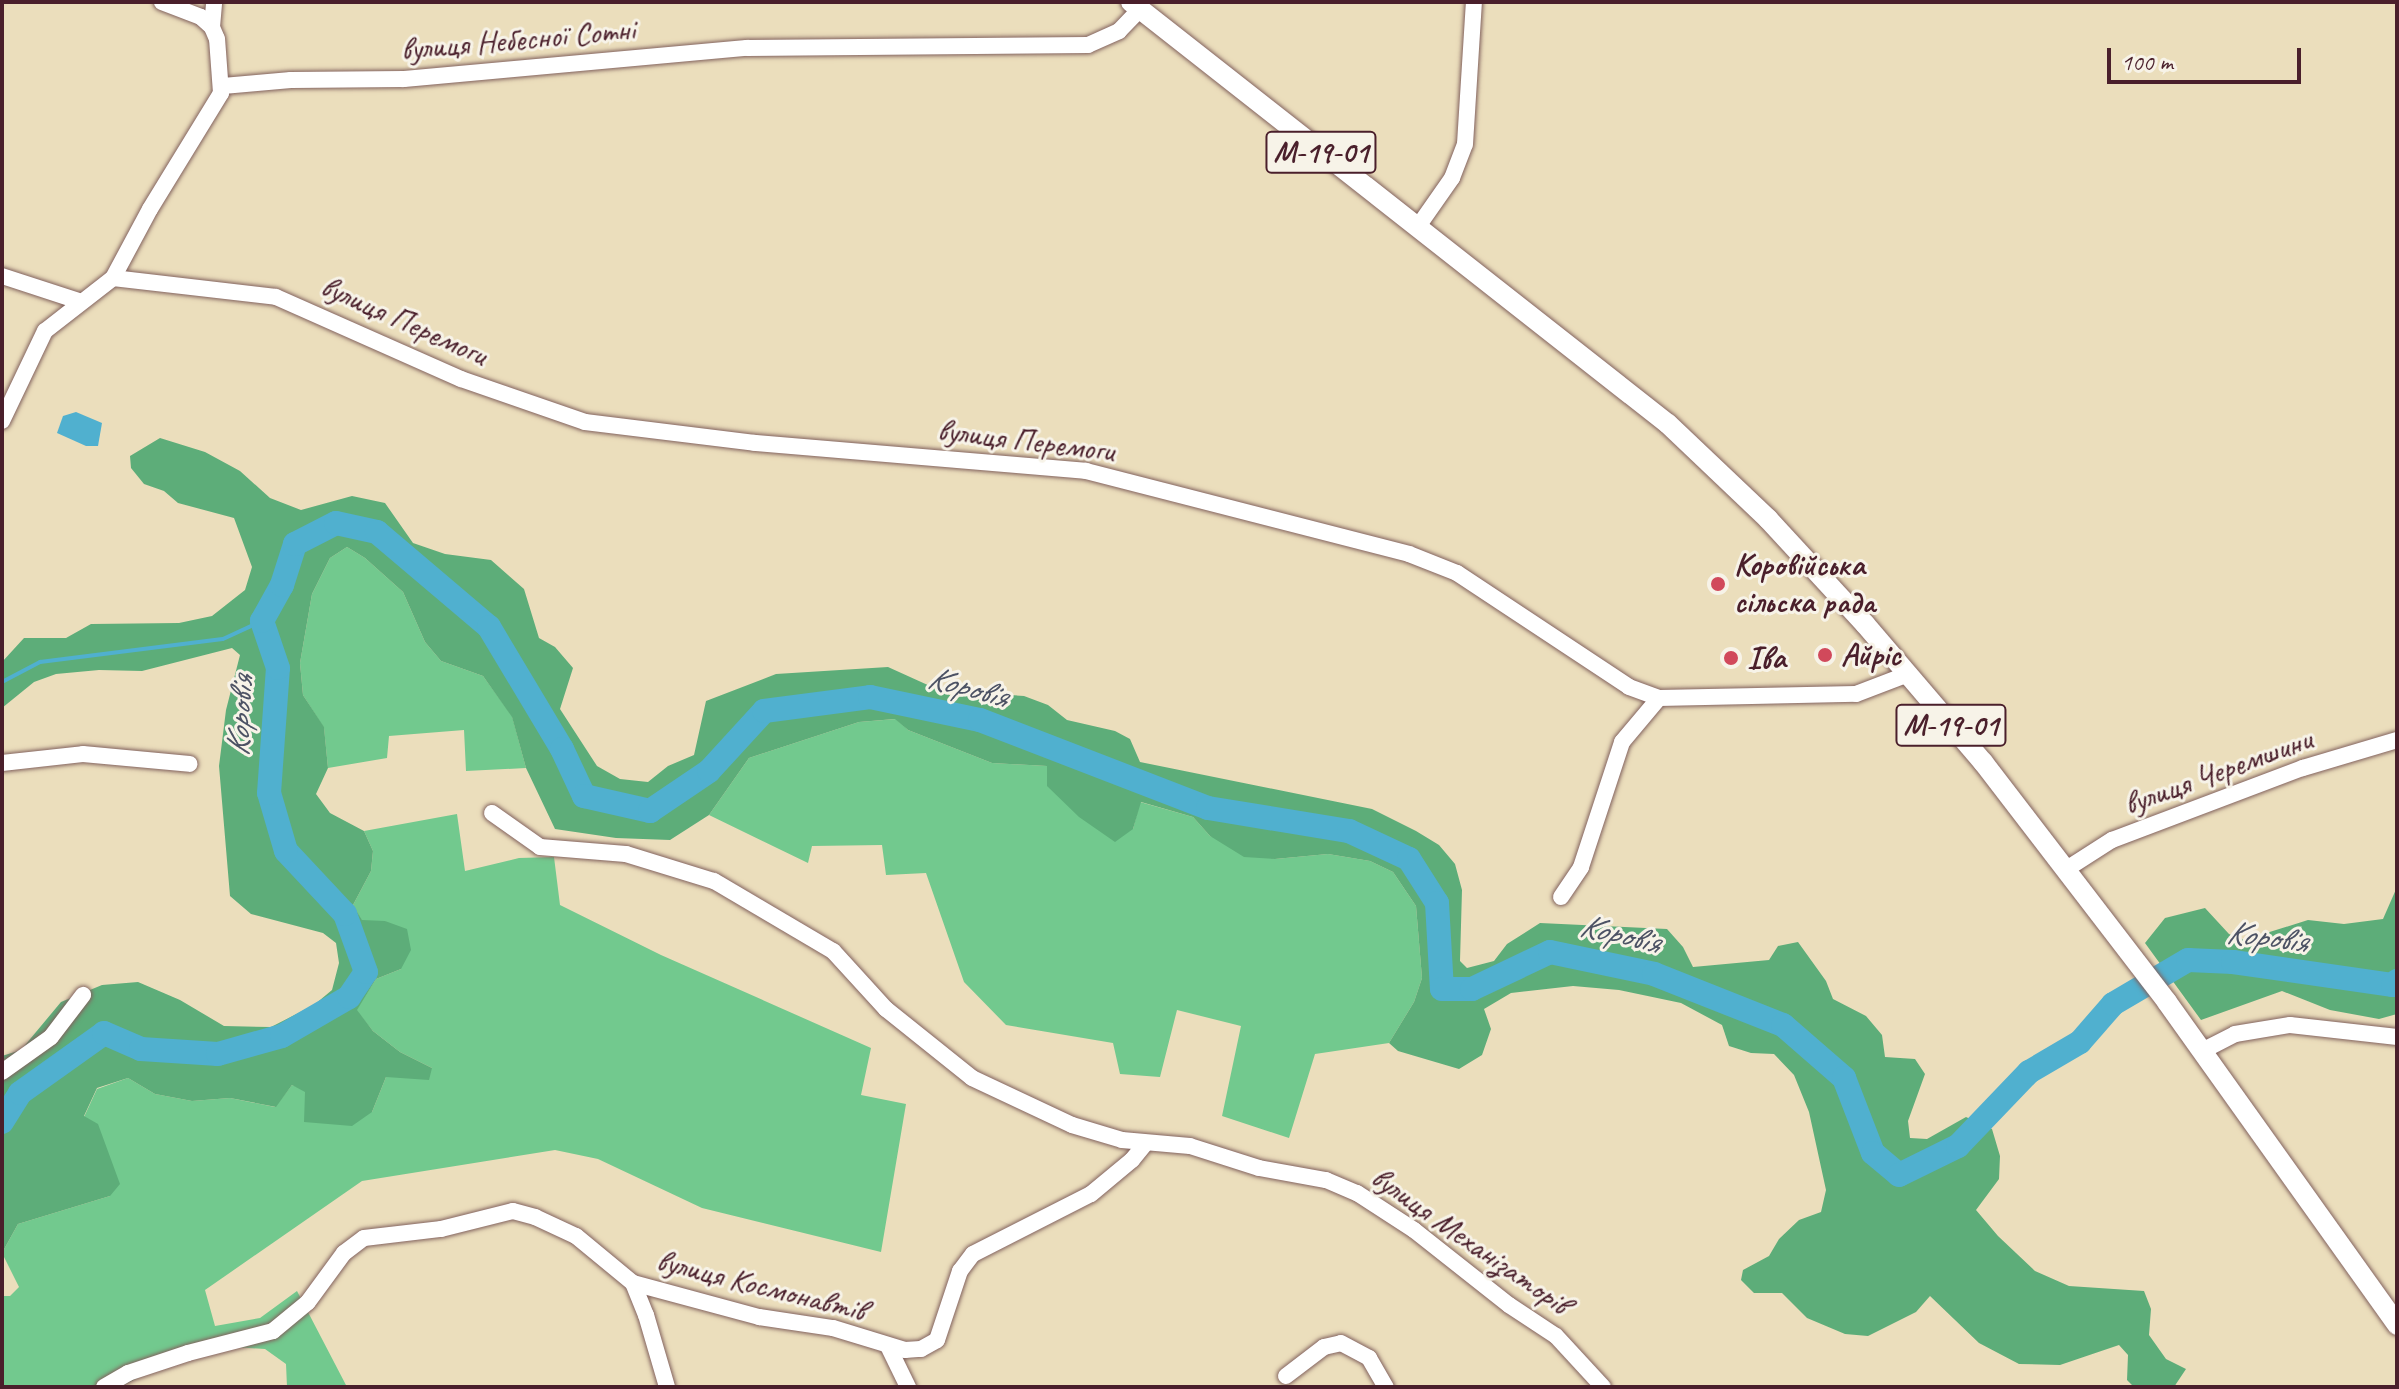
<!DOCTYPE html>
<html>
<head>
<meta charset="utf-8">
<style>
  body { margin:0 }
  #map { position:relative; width:2399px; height:1389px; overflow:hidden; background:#ebdebc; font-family:Caveat,sans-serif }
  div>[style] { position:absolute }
  .green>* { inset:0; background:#72c98e }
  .forest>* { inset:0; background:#5dad79 }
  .water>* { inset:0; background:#50b0cf }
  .stream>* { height:4px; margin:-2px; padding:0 2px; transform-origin:2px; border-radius:2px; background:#50b0cf }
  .river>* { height:24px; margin:-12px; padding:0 12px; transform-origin:12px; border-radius:12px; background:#50b0cf }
  .roads { filter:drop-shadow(0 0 2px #82625e) drop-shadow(0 0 2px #82625e) }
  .minor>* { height:16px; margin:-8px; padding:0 8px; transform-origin:8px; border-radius:8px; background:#fff }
  .major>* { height:20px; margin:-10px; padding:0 10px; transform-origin:10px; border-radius:10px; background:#fff }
  .dots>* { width:22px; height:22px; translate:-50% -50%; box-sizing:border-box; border:4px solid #f7f3e8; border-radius:50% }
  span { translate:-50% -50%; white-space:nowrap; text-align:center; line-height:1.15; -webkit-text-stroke:6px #f7f3e8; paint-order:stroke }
  .shield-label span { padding:2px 6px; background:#f7f3e8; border:2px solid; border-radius:6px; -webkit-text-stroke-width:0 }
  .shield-label { font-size:30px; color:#4a1f2b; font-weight:700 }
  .street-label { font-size:32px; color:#4a1f2b }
  .poi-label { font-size:32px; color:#4a1f2b; font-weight:700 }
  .left { translate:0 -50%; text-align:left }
  .water-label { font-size:34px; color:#4c5264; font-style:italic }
  .frame { position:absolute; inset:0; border:4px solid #4a1f2b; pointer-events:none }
  .scale { position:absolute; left:2107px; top:48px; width:194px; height:36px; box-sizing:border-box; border:4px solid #4a1f2b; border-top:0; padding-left:10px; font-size:24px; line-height:28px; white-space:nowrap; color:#4a1f2b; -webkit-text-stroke:6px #f7f3e8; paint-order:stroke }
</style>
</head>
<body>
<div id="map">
  <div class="green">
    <i style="clip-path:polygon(347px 547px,365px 558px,403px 592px,425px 642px,441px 661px,483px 676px,512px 716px,526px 768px,466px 771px,464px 730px,389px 736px,387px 758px,328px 768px,324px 728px,303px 695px,300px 663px,312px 594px,330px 558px)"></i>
    <i style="clip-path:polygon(896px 719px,908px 730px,992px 763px,1047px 766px,1133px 829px,1140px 802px,1193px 817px,1210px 836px,1275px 859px,1328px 854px,1370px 861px,1393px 872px,1416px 906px,1422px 978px,1414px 1002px,1389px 1043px,1315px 1054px,1289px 1138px,1222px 1116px,1241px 1026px,1177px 1010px,1160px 1077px,1120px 1074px,1113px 1043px,1006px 1025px,964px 982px,926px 873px,886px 875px,882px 845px,812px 846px,808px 863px,709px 815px,749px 758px,859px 722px)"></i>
    <i style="clip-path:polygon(457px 814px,465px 871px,519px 858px,554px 857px,560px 905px,661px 955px,871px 1048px,861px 1095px,906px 1104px,881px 1252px,702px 1208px,598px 1159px,555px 1150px,362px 1181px,205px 1290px,215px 1326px,260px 1318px,297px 1291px,347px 1387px,287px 1387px,286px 1364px,265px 1349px,219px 1346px,162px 1366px,120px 1387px,2px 1387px,2px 1296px,10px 1296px,19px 1287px,2px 1253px,18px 1224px,110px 1196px,84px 1117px,97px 1089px,128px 1078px,155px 1094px,192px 1101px,230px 1098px,275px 1107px,292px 1085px,372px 1112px,386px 1077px,432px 1068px,400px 1052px,373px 1031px,356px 1010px,376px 979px,401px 969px,385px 921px,362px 921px,353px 905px,371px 871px,373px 851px,364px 831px)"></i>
  </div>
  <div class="forest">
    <i style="clip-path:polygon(160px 438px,205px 452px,240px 471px,270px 498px,301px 510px,352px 496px,385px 503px,413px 543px,445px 554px,491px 560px,524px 589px,539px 638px,555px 647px,573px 668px,560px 709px,597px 766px,620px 779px,648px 782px,668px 766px,694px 755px,706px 701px,776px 674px,888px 667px,952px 696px,980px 693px,1024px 696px,1048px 705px,1067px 720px,1115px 731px,1130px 739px,1140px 762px,1372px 809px,1416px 831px,1439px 845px,1455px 864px,1462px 890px,1460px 961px,1467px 968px,1494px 961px,1507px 944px,1540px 923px,1667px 929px,1683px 947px,1693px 967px,1769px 960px,1778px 946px,1798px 942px,1826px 981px,1833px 999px,1866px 1016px,1882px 1035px,1885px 1057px,1915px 1059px,1925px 1074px,1908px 1121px,1910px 1138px,1927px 1139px,1966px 1117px,1992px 1129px,2000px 1156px,1999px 1179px,1976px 1210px,1998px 1236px,2035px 1271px,2069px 1286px,2144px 1291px,2151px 1309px,2149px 1335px,2166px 1359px,2186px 1369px,2174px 1387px,2134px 1387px,2127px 1380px,2128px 1355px,2119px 1345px,2060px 1365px,2019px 1364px,1979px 1343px,1930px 1296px,1916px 1312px,1868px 1336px,1845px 1334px,1807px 1318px,1782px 1293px,1754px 1293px,1741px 1280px,1743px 1270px,1769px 1256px,1779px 1239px,1799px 1220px,1821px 1212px,1826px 1190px,1809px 1112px,1794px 1075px,1774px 1054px,1751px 1053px,1729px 1046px,1722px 1025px,1681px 1003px,1619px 990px,1573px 986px,1511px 993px,1484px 1009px,1491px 1029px,1482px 1055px,1459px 1069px,1398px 1051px,1389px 1043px,1414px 1002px,1422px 978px,1416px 906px,1393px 872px,1370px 861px,1328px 854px,1275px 859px,1244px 857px,1210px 836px,1193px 817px,1141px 802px,1133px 829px,1115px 842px,1079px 817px,1047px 786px,1047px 766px,992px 763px,908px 730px,895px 719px,859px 722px,749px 758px,709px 815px,670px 840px,616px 838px,555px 829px,526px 768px,512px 717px,483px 676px,441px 661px,425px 642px,403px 592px,365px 558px,347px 547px,330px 558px,312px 594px,300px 663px,303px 695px,324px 727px,328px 768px,316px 794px,330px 813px,364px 831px,373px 851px,371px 871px,353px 905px,362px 920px,385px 921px,407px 929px,411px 950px,401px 969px,376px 979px,357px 1010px,373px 1031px,400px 1052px,432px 1068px,429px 1080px,386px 1077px,372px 1112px,352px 1126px,304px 1122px,305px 1092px,292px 1085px,276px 1107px,230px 1098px,192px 1101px,155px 1094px,128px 1078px,97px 1088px,84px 1116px,98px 1124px,120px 1184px,110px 1196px,18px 1224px,2px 1253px,2px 1056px,21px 1050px,61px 1002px,102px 985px,138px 982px,180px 1000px,224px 1026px,271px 1027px,314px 1005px,332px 990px,339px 963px,336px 943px,323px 933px,251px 914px,230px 896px,219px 766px,226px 710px,240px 655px,232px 648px,142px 671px,99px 670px,56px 674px,34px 682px,2px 708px,2px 662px,24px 638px,66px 638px,91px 624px,179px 623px,212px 616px,245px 590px,252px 567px,234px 518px,178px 503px,164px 491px,144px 484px,131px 468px,130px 456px)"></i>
    <i style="clip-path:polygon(2397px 887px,2397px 1014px,2379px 1019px,2330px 1010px,2282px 991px,2201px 1020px,2145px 943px,2165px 918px,2205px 908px,2229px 934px,2244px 940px,2308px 920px,2344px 924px,2383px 919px)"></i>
  </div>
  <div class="water">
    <i style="clip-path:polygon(76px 412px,102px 423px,98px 446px,86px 446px,57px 433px,63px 416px)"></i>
  </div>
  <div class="stream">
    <i style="left:2px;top:682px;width:43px;rotate:-27.8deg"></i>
    <i style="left:40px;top:662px;width:184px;rotate:-7.2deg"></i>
    <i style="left:223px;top:639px;width:43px;rotate:-24.8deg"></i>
  </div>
  <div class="river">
    <i style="left:2px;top:1122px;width:34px;rotate:-58deg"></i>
    <i style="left:20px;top:1093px;width:103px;rotate:-35.5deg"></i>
    <i style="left:104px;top:1033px;width:40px;rotate:23.4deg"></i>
    <i style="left:141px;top:1049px;width:77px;rotate:3.7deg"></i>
    <i style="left:218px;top:1054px;width:66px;rotate:-15.7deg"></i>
    <i style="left:282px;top:1036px;width:78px;rotate:-30.2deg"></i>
    <i style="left:349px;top:997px;width:30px;rotate:-56deg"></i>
    <i style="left:366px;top:972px;width:62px;rotate:-109.9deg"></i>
    <i style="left:345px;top:914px;width:86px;rotate:-133.1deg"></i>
    <i style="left:286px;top:851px;width:60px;rotate:-106.3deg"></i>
    <i style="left:269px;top:793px;width:125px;rotate:-85.9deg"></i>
    <i style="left:278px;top:668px;width:50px;rotate:-108.8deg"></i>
    <i style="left:262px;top:621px;width:41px;rotate:-60.9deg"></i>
    <i style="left:282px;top:585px;width:43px;rotate:-72.4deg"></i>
    <i style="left:295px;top:544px;width:46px;rotate:-27.1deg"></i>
    <i style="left:336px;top:523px;width:42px;rotate:12.4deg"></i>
    <i style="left:377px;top:532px;width:147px;rotate:40.3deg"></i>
    <i style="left:489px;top:627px;width:142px;rotate:59.1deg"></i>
    <i style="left:562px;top:749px;width:52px;rotate:64.9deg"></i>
    <i style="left:584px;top:796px;width:68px;rotate:12.8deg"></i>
    <i style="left:650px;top:811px;width:71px;rotate:-34.1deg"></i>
    <i style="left:709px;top:771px;width:81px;rotate:-47.5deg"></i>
    <i style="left:764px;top:711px;width:107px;rotate:-7.5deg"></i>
    <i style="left:870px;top:697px;width:112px;rotate:11.8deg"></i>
    <i style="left:980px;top:720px;width:244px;rotate:21.1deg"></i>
    <i style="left:1208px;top:808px;width:143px;rotate:9.3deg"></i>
    <i style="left:1349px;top:831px;width:66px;rotate:25deg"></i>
    <i style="left:1409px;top:859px;width:52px;rotate:57.5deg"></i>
    <i style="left:1437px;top:903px;width:86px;rotate:86.7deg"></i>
    <i style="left:1442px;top:989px;width:30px"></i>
    <i style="left:1472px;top:989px;width:86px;rotate:-25.4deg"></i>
    <i style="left:1550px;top:952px;width:106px;rotate:11.9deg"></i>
    <i style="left:1654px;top:974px;width:139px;rotate:21.6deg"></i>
    <i style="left:1783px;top:1025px;width:81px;rotate:41deg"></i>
    <i style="left:1844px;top:1078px;width:80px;rotate:68.9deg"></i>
    <i style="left:1873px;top:1153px;width:34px;rotate:40deg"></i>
    <i style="left:1899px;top:1175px;width:66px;rotate:-26.2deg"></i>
    <i style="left:1958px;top:1146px;width:103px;rotate:-46.2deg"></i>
    <i style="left:2029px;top:1072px;width:59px;rotate:-30.5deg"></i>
    <i style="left:2080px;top:1042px;width:50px;rotate:-49deg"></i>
    <i style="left:2113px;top:1004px;width:87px;rotate:-30.4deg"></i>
    <i style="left:2188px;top:960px;width:45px;rotate:2.5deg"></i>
    <i style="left:2233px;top:962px;width:162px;rotate:8.2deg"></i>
    <i style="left:2393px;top:985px;width:6px;rotate:-45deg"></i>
  </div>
  <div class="roads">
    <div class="minor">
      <i style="left:212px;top:27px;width:25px;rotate:-85deg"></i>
      <i style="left:223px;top:86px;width:68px;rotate:-5deg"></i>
      <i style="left:291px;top:80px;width:113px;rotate:-0.5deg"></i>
      <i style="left:404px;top:79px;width:344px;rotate:-5.2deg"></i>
      <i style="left:747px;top:48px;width:341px;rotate:-0.5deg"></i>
      <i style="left:1088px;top:45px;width:34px;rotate:-24deg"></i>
      <i style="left:1119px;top:31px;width:30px;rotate:-46deg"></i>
      <i style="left:1417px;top:228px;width:61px;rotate:-55deg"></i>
      <i style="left:1452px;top:178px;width:36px;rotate:-69deg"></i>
      <i style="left:1465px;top:144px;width:142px;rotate:-86.4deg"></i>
      <i style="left:2px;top:276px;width:81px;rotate:18deg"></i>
      <i style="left:113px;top:278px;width:164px;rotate:6.6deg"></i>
      <i style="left:276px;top:297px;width:202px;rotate:23.9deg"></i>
      <i style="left:461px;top:379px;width:131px;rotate:19.1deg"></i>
      <i style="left:585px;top:422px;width:171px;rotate:7deg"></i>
      <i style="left:755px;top:443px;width:332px;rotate:4.8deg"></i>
      <i style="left:1086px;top:471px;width:333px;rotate:14.4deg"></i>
      <i style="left:1409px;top:554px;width:52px;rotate:21.6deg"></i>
      <i style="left:1457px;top:573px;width:206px;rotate:33.5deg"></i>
      <i style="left:1629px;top:687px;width:32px;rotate:20deg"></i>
      <i style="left:1659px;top:698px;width:197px;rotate:-1.2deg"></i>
      <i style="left:1856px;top:694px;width:56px;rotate:-21deg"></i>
      <i style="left:2px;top:421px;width:100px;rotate:-64.5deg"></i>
      <i style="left:45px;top:331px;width:86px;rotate:-37.9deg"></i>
      <i style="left:113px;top:278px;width:78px;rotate:-61.8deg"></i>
      <i style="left:150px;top:209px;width:136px;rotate:-58.5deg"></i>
      <i style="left:221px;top:93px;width:54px;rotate:-94.2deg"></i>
      <i style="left:217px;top:39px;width:13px;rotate:-113deg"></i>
      <i style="left:212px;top:27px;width:15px;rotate:-138deg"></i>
      <i style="left:201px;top:17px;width:42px;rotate:-159deg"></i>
      <i style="left:2px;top:763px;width:81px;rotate:-6.3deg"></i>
      <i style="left:83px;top:754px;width:107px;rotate:5.3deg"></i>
      <i style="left:492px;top:813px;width:59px;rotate:35.3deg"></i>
      <i style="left:540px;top:847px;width:86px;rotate:4.7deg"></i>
      <i style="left:626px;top:854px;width:92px;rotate:17.1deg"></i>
      <i style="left:714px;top:881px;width:138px;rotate:30.5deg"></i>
      <i style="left:833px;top:951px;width:79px;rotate:47.6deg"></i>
      <i style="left:886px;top:1009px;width:110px;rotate:38.7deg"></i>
      <i style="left:972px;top:1078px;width:110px;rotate:25.2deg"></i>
      <i style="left:1072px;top:1125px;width:52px;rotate:16.7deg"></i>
      <i style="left:1122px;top:1140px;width:68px;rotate:5deg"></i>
      <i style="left:1190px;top:1146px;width:72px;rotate:17.7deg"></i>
      <i style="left:1259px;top:1168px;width:68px;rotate:10.2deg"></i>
      <i style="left:1326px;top:1180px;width:34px;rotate:23deg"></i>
      <i style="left:1357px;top:1193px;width:68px;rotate:33deg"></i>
      <i style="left:1414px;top:1230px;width:121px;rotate:38.3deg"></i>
      <i style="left:1509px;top:1305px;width:56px;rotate:33.4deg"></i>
      <i style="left:1556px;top:1336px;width:69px;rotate:47.3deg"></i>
      <i style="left:2065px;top:870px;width:56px;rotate:-32.6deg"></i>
      <i style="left:2112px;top:840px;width:204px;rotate:-20.7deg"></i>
      <i style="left:2303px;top:768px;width:98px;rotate:-16.6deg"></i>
      <i style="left:1561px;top:897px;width:36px;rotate:-56deg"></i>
      <i style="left:1581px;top:867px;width:132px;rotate:-71.8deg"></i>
      <i style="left:1622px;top:742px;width:57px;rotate:-49.9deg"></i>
      <i style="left:2202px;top:1051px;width:37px;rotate:-27deg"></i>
      <i style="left:2235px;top:1034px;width:56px;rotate:-9.3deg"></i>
      <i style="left:2290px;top:1025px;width:108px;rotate:6.4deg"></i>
      <i style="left:2px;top:1072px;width:60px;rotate:-35.5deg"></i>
      <i style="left:51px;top:1037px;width:53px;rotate:-52.7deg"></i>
      <i style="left:633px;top:1283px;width:35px;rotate:68deg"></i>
      <i style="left:646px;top:1315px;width:75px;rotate:73.7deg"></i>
      <i style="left:888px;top:1346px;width:46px;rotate:64deg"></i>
      <i style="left:1286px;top:1376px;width:48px;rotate:-37.3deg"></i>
      <i style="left:1324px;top:1347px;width:17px;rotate:-13deg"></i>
      <i style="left:1341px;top:1343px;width:32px;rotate:28deg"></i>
      <i style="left:1369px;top:1358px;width:34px;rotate:60deg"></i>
      <i style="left:104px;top:1387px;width:28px;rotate:-30deg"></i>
      <i style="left:128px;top:1373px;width:63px;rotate:-18.4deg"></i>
      <i style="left:188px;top:1353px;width:88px;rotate:-14.5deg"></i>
      <i style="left:273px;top:1331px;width:45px;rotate:-39.6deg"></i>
      <i style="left:308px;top:1302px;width:61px;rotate:-53.7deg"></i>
      <i style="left:344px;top:1253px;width:25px;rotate:-37deg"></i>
      <i style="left:364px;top:1238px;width:78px;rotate:-6.7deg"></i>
      <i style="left:441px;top:1229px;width:74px;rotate:-14deg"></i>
      <i style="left:513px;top:1211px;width:23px;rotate:15deg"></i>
      <i style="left:535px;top:1217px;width:45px;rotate:24.9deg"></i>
      <i style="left:576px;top:1236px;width:74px;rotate:39.5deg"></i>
      <i style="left:633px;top:1283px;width:131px;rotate:15.1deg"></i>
      <i style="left:759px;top:1317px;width:75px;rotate:8.5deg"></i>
      <i style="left:833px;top:1328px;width:75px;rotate:17deg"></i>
      <i style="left:905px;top:1350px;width:16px;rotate:-4deg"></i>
      <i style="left:921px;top:1349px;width:18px;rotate:-29deg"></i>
      <i style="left:937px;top:1340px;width:73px;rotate:-71.6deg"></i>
      <i style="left:960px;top:1271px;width:21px;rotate:-53deg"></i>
      <i style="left:973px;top:1254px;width:132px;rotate:-27deg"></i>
      <i style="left:1091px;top:1194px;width:53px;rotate:-39.7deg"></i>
      <i style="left:1132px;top:1160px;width:21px;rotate:-51deg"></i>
    </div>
    <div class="major">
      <i style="left:1131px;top:2px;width:683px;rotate:38.16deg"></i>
      <i style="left:1668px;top:424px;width:138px;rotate:43.5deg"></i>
      <i style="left:1768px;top:519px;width:143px;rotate:47.3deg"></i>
      <i style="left:1865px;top:624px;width:182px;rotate:49.5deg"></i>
      <i style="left:1983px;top:762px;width:302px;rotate:52.5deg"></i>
      <i style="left:2167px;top:1002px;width:397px;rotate:54.5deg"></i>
    </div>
  </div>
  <div class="dots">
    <i style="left:1718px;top:584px;background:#d1495b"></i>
    <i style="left:1825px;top:655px;background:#d1495b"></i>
    <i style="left:1731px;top:658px;background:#d1495b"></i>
  </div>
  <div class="shield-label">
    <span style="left:1321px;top:152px">М-19-01</span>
    <span style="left:1951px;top:725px">М-19-01</span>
  </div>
  <div class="street-label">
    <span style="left:518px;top:40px;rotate:-5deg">вулиця Небесної Сотні</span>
    <span style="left:404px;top:321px;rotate:24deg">вулиця Перемоги</span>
    <span style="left:1026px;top:441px;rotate:7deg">вулиця Перемоги</span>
    <span style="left:2218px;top:772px;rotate:-20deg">вулиця Черемшини</span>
    <span style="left:1470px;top:1241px;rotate:35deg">вулиця Механізаторів</span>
    <span style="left:761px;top:1286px;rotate:14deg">вулиця Космонавтів</span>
  </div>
  <div class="poi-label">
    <span class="left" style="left:1734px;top:584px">Коровійська<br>сільска рада</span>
    <span class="left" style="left:1841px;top:655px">Айріс</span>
    <span class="left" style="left:1747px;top:658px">Іва</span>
  </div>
  <div class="water-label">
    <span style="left:968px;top:686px;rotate:15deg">Коровія</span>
    <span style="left:239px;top:716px;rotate:-87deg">Коровія</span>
    <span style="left:1620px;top:933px;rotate:13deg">Коровія</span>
    <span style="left:2267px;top:936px;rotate:7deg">Коровія</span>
  </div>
  <div class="frame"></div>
  <div class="scale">100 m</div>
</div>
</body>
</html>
